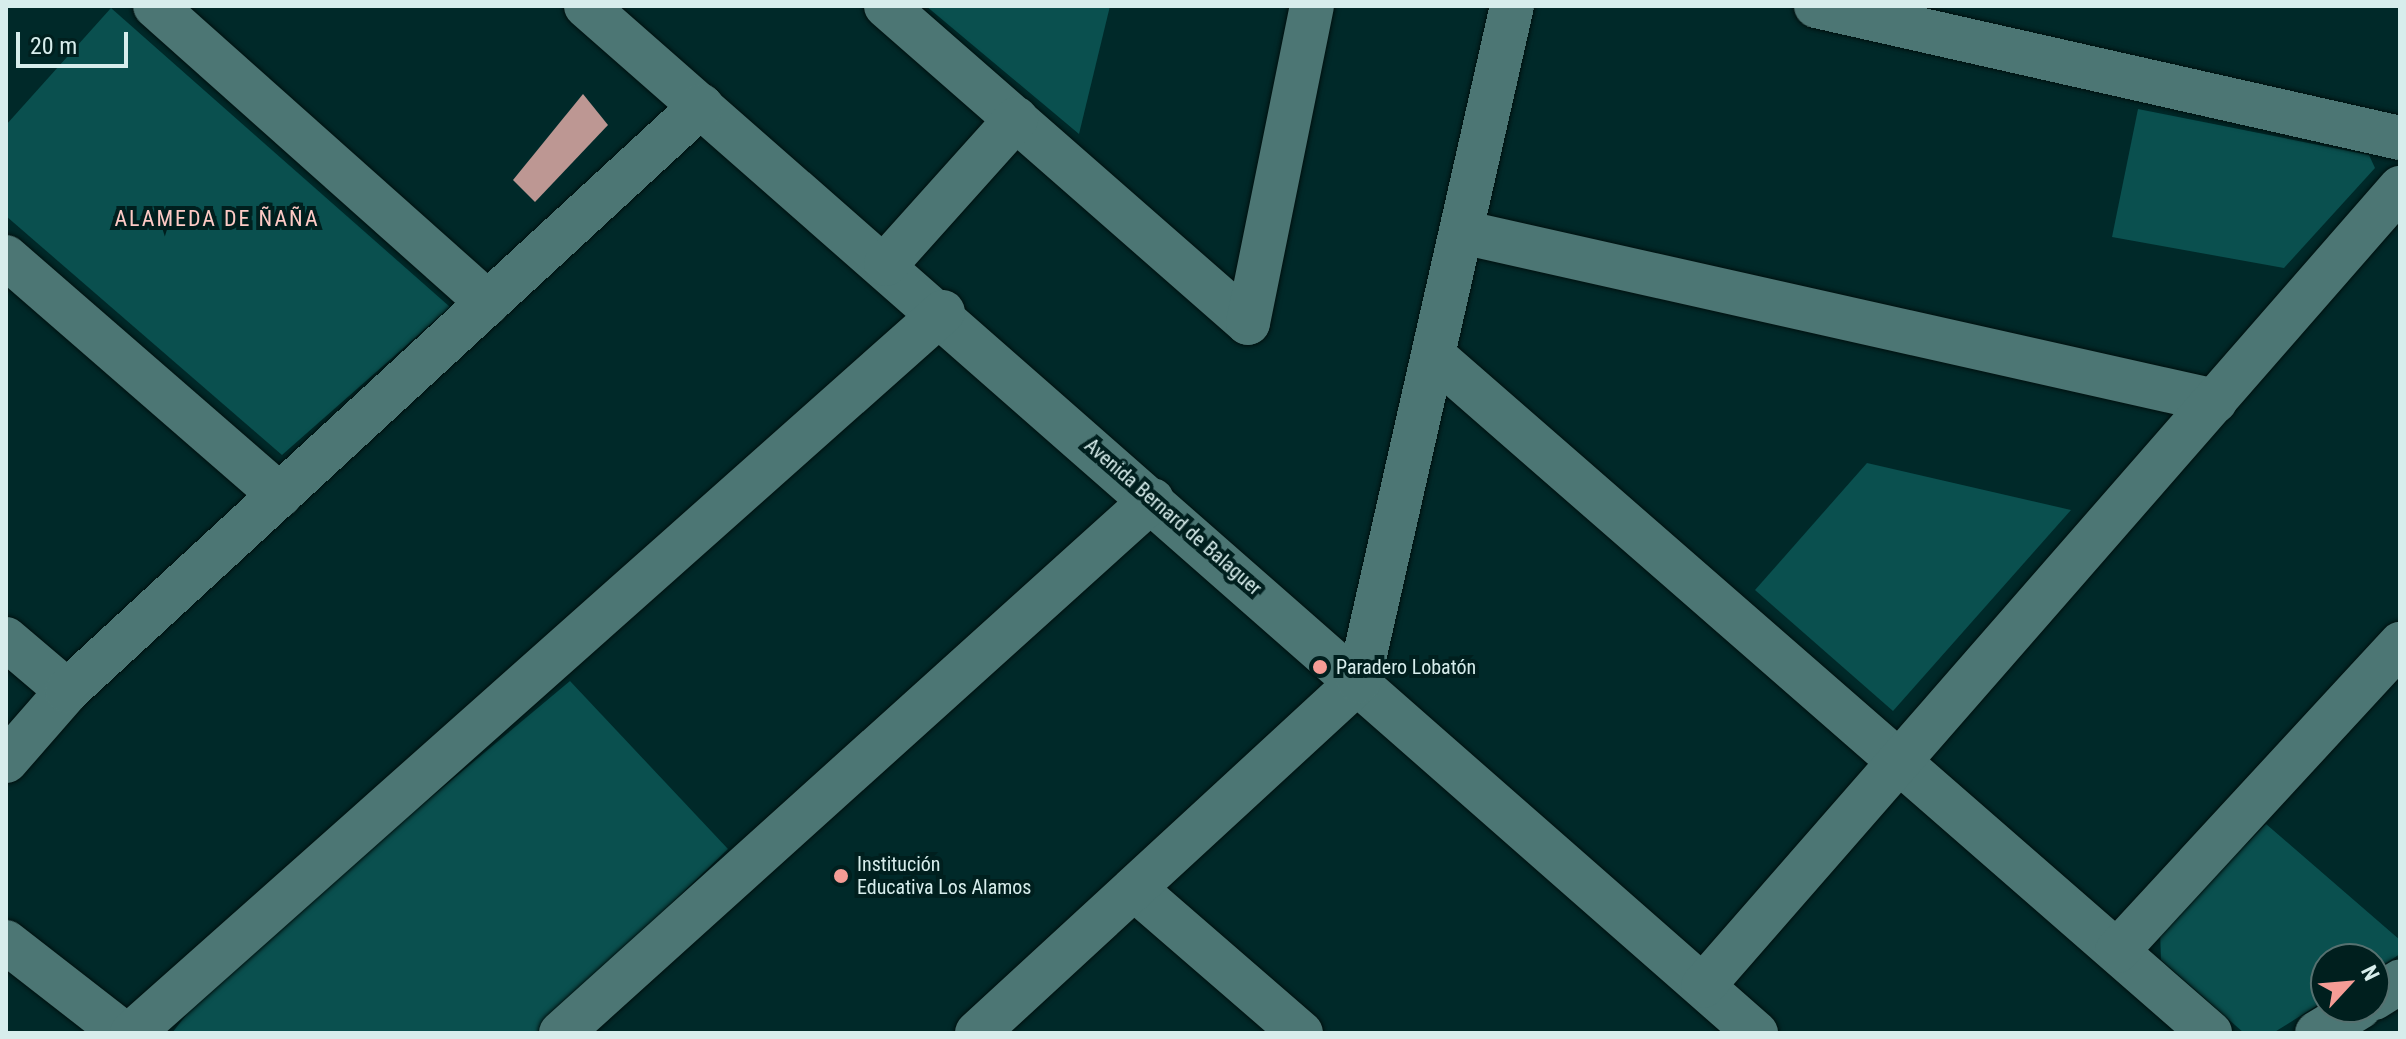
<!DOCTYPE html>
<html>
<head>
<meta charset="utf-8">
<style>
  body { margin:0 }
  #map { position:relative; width:2406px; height:1039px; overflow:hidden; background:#002929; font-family:"Roboto Condensed",sans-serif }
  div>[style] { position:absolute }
  .green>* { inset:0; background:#0a504f }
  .building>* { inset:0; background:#bd9793 }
  .roads { filter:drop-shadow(0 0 2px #00100f) drop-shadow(0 0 2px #00100f) }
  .minor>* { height:44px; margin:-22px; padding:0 22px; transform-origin:22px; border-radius:22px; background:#4c7674 }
  .dots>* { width:22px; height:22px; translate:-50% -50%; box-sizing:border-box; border:4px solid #001f1e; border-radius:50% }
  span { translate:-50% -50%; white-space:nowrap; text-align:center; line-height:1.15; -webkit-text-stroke:8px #001f1e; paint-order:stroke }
  .street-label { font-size:20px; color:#d7edec }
  .poi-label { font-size:20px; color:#d7edec }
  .left { translate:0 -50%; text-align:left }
  .neighbourhood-label { font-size:22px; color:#fecac5; letter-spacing:2px }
  .frame { position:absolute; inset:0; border:8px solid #d7edec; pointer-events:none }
  .north { position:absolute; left:2310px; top:943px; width:80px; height:80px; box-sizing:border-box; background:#001f1e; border:2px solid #567170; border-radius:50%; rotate:64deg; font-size:22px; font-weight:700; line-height:32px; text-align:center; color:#d7edec }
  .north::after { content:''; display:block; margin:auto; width:28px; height:36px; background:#f59c95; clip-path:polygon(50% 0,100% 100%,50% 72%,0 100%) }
  .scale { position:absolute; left:16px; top:32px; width:112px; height:36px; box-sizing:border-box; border:4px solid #d7edec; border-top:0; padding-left:10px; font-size:24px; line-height:28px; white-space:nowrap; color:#d7edec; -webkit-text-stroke:6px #001f1e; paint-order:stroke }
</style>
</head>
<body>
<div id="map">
  <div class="green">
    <i style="clip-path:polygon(926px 6px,1110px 6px,1079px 134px)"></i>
    <i style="clip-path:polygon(111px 8px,450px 307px,282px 455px,6px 216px,6px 125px)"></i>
    <i style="clip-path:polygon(2138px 109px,2369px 155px,2375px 168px,2284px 268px,2112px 237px)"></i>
    <i style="clip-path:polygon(1867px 463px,2071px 510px,1893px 711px,1755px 590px)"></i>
    <i style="clip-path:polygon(570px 681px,728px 849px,537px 1033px,172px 1033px,215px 978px)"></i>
    <i style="clip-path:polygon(2266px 824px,2400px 940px,2400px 954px,2374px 971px,2374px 959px,2326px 959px,2326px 1000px,2273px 1033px,2244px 1033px,2161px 960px,2160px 931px)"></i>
  </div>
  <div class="building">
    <i style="clip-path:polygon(583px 94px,608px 125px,535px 202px,513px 180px)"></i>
  </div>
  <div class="roads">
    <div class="minor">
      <i style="left:155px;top:6px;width:446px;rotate:41.7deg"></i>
      <i style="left:586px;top:6px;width:1557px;rotate:41.28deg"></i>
      <i style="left:886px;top:6px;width:481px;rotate:41.2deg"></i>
      <i style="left:1248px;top:323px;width:323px;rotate:-78.6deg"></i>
      <i style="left:1816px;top:6px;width:599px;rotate:12.74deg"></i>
      <i style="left:1462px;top:232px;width:772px;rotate:12.65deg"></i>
      <i style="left:6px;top:257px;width:363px;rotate:41deg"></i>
      <i style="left:886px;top:264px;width:195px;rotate:-48.1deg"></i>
      <i style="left:1434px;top:356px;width:1030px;rotate:41.1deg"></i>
      <i style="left:6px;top:639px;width:80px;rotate:40.4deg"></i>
      <i style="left:6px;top:761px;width:93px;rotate:-48.9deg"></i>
      <i style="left:67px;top:691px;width:863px;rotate:-42.7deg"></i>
      <i style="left:1137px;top:891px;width:217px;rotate:40.9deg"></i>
      <i style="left:6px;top:942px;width:148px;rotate:37.9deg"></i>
      <i style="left:2117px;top:951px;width:418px;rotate:-47.3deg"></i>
      <i style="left:1703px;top:986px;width:1060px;rotate:-48.86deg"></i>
      <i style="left:2374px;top:998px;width:31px;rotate:-32deg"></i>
      <i style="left:132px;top:1033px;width:1085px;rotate:-41.64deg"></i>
      <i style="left:561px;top:1033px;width:796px;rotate:-42.05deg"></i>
      <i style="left:977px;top:1033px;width:519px;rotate:-42.66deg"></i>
      <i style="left:1359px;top:681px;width:692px;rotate:-77.23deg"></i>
      <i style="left:2317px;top:1033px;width:50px;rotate:-31.2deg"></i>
    </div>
  </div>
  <div class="dots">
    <i style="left:1320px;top:667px;background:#f59c95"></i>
    <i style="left:841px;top:876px;background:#f59c95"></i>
  </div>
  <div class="street-label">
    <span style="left:1173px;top:517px;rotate:41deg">Avenida Bernard de Balaguer</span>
  </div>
  <div class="poi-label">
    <span class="left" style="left:1336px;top:667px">Paradero Lobatón</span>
    <span class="left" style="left:857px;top:876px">Institución<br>Educativa Los Alamos</span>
  </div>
  <div class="neighbourhood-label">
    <span style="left:217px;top:219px">ALAMEDA DE ÑAÑA</span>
  </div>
  <div class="frame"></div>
  <div class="north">N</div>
  <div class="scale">20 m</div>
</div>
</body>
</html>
